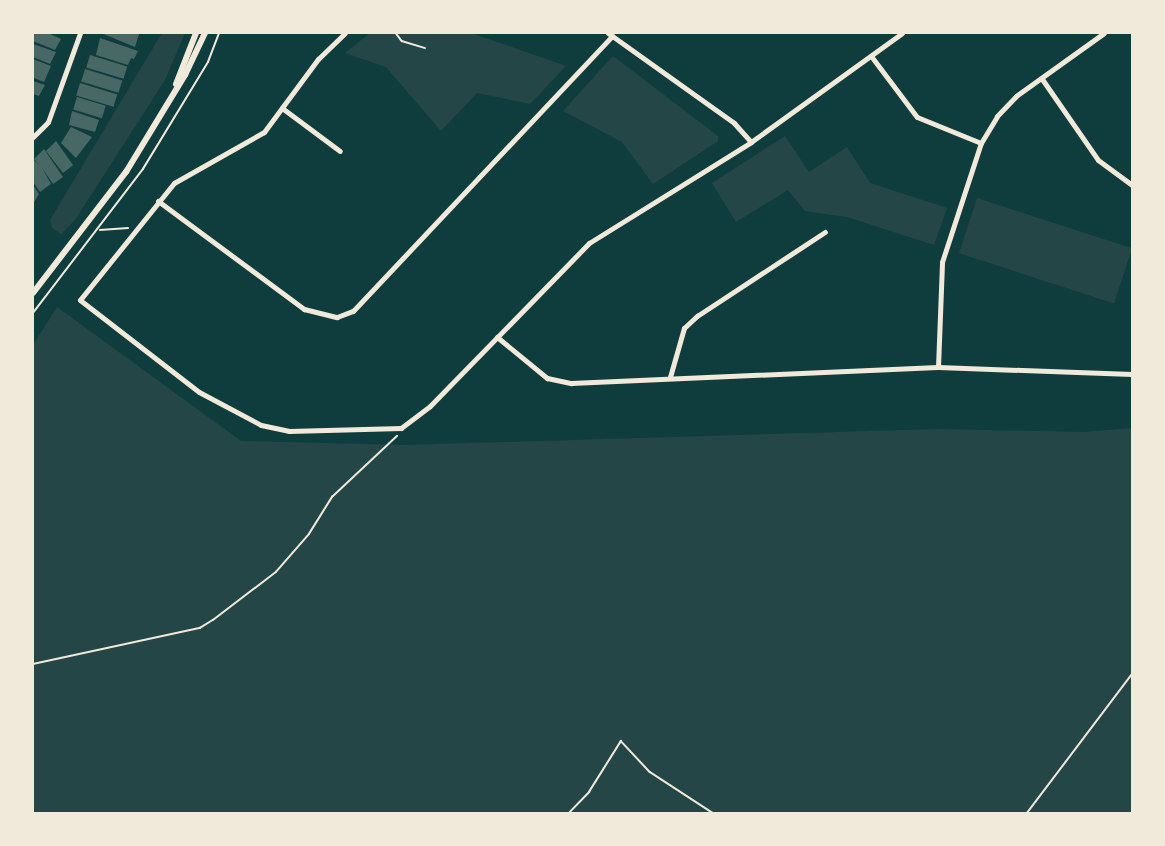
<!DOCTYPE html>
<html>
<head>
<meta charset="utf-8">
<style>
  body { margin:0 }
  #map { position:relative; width:1165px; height:846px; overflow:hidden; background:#0f3d3e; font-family:"Nunito Sans",sans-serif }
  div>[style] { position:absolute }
  .green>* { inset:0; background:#244646; transform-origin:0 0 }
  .building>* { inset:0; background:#486865; transform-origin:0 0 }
  .path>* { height:1.5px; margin:-0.75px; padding:0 0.75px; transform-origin:0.75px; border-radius:0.75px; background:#f1e9da }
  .minor>* { height:5px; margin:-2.5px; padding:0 2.5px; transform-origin:2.5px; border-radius:2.5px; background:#f1e9da }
  .tertiary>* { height:6px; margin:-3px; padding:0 3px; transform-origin:3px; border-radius:3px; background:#f1e9da }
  span { translate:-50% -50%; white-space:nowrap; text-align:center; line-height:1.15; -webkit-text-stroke:5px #f1e9da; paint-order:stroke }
  .frame { position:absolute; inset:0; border:34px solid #f1e9da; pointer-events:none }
</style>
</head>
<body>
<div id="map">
  <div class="green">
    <i style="clip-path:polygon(162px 33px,185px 33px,165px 80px,75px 220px,61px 234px,52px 228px,50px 220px)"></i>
    <i style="clip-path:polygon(370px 33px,471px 33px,566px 66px,530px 104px,477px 93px,441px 131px,386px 67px,345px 53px)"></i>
    <i style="clip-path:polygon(613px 56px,718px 136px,718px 141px,653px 184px,622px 142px,563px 111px)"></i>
    <i style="clip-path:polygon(785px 136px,809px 172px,847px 147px,870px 183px,947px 208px,934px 245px,847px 217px,805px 211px,788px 190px,736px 222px,712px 183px)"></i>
    <i style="left:977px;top:198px;width:163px;height:58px;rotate:18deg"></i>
    <i style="clip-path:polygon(57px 307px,241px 441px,405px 445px,939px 429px,1084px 432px,1132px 428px,1132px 813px,33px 813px,33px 345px)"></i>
  </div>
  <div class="building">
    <i style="clip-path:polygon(33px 33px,48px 33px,61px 39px,55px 50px,33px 41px)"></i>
    <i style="clip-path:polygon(101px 33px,135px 33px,139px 34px,135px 47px)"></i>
    <i style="clip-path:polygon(100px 38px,138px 51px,134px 59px,131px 58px,128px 65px,96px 55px)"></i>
    <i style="clip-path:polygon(33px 44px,56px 52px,50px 64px,33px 57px)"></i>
    <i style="left:90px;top:55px;width:39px;height:13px;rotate:17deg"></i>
    <i style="clip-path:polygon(33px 59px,51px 66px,44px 82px,34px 78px)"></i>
    <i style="left:85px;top:69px;width:39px;height:13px;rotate:17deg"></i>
    <i style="clip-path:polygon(33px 81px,45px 85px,39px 96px,33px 94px)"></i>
    <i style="left:80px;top:83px;width:39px;height:13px;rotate:17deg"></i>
    <i style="left:77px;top:97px;width:30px;height:13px;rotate:17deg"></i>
    <i style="clip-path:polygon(72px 111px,99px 120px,95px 132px,69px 125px)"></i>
    <i style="clip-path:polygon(71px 127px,92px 137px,76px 158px,61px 143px)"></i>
    <i style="clip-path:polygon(56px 141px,73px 165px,63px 173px,46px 151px)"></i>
    <i style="clip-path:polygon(44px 149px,63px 177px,53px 184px,42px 168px,51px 184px,40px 192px,33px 182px,33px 159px,39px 165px,34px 159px)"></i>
    <i style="clip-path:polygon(33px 185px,39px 194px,33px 204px)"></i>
  </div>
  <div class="path">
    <i style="left:396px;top:33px;width:10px;rotate:53deg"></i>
    <i style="left:402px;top:41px;width:24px;rotate:17deg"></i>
    <i style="left:100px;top:230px;width:28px;rotate:-4deg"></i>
    <i style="left:33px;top:313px;width:181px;rotate:-52.6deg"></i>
    <i style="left:143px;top:169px;width:125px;rotate:-58.7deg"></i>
    <i style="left:208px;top:62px;width:31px;rotate:-69deg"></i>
    <i style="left:33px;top:664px;width:171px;rotate:-12.2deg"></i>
    <i style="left:200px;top:628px;width:15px;rotate:-32deg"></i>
    <i style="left:213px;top:620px;width:79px;rotate:-37.3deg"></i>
    <i style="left:276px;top:572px;width:50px;rotate:-49deg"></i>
    <i style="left:309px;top:534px;width:44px;rotate:-58.1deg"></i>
    <i style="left:332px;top:497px;width:89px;rotate:-43.2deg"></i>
    <i style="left:569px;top:813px;width:29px;rotate:-46deg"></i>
    <i style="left:589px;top:792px;width:60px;rotate:-57.9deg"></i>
    <i style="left:621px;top:741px;width:42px;rotate:46.9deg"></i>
    <i style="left:650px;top:772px;width:75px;rotate:33.1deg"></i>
    <i style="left:1027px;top:813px;width:174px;rotate:-52.9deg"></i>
  </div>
  <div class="minor">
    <i style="left:345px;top:33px;width:37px;rotate:136deg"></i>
    <i style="left:318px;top:59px;width:91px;rotate:126.5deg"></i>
    <i style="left:264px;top:132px;width:103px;rotate:150.5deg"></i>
    <i style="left:174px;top:183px;width:150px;rotate:128.8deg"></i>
    <i style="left:80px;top:300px;width:150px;rotate:37.7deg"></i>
    <i style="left:199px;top:392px;width:70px;rotate:28deg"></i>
    <i style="left:261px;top:425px;width:29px;rotate:12deg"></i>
    <i style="left:289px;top:431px;width:112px;rotate:-1.5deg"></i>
    <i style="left:401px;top:428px;width:36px;rotate:-37deg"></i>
    <i style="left:430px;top:406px;width:228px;rotate:-45.7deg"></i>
    <i style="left:589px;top:243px;width:191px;rotate:-31.9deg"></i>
    <i style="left:751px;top:142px;width:186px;rotate:-35.8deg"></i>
    <i style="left:608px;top:33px;width:155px;rotate:35.5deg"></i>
    <i style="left:734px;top:123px;width:25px;rotate:48deg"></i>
    <i style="left:871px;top:56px;width:76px;rotate:53deg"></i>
    <i style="left:917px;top:117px;width:69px;rotate:22.1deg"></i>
    <i style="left:1042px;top:79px;width:98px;rotate:55.3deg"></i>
    <i style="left:1098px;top:160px;width:42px;rotate:36.3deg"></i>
    <i style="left:282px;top:108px;width:72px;rotate:36.6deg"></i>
    <i style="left:33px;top:137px;width:21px;rotate:-45deg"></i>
    <i style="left:48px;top:122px;width:95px;rotate:-70.2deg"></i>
    <i style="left:158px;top:201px;width:182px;rotate:36.5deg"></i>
    <i style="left:304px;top:309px;width:34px;rotate:14deg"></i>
    <i style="left:337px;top:317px;width:17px;rotate:-21deg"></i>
    <i style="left:353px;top:311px;width:378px;rotate:-46.7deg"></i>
    <i style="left:497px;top:337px;width:65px;rotate:39.4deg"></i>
    <i style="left:547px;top:378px;width:25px;rotate:12deg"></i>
    <i style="left:571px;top:383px;width:367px;rotate:-2.5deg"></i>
    <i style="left:938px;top:367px;width:194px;rotate:2.1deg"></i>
    <i style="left:938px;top:367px;width:105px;rotate:-87.8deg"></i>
    <i style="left:942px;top:262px;width:125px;rotate:-71.9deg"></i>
    <i style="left:981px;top:143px;width:31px;rotate:-59deg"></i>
    <i style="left:997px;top:116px;width:28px;rotate:-46deg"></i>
    <i style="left:1016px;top:96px;width:108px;rotate:-35.6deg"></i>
    <i style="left:670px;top:377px;width:51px;rotate:-74.1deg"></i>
    <i style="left:684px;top:328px;width:18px;rotate:-43deg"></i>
    <i style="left:697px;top:316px;width:153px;rotate:-33.3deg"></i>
  </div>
  <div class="tertiary">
    <i style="left:176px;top:84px;width:55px;rotate:-68.6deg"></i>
    <i style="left:33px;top:293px;width:153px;rotate:-52.5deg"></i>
    <i style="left:126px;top:172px;width:114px;rotate:-58.7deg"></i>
    <i style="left:185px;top:75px;width:47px;rotate:-64.5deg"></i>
  </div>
  <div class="frame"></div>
</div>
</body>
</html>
